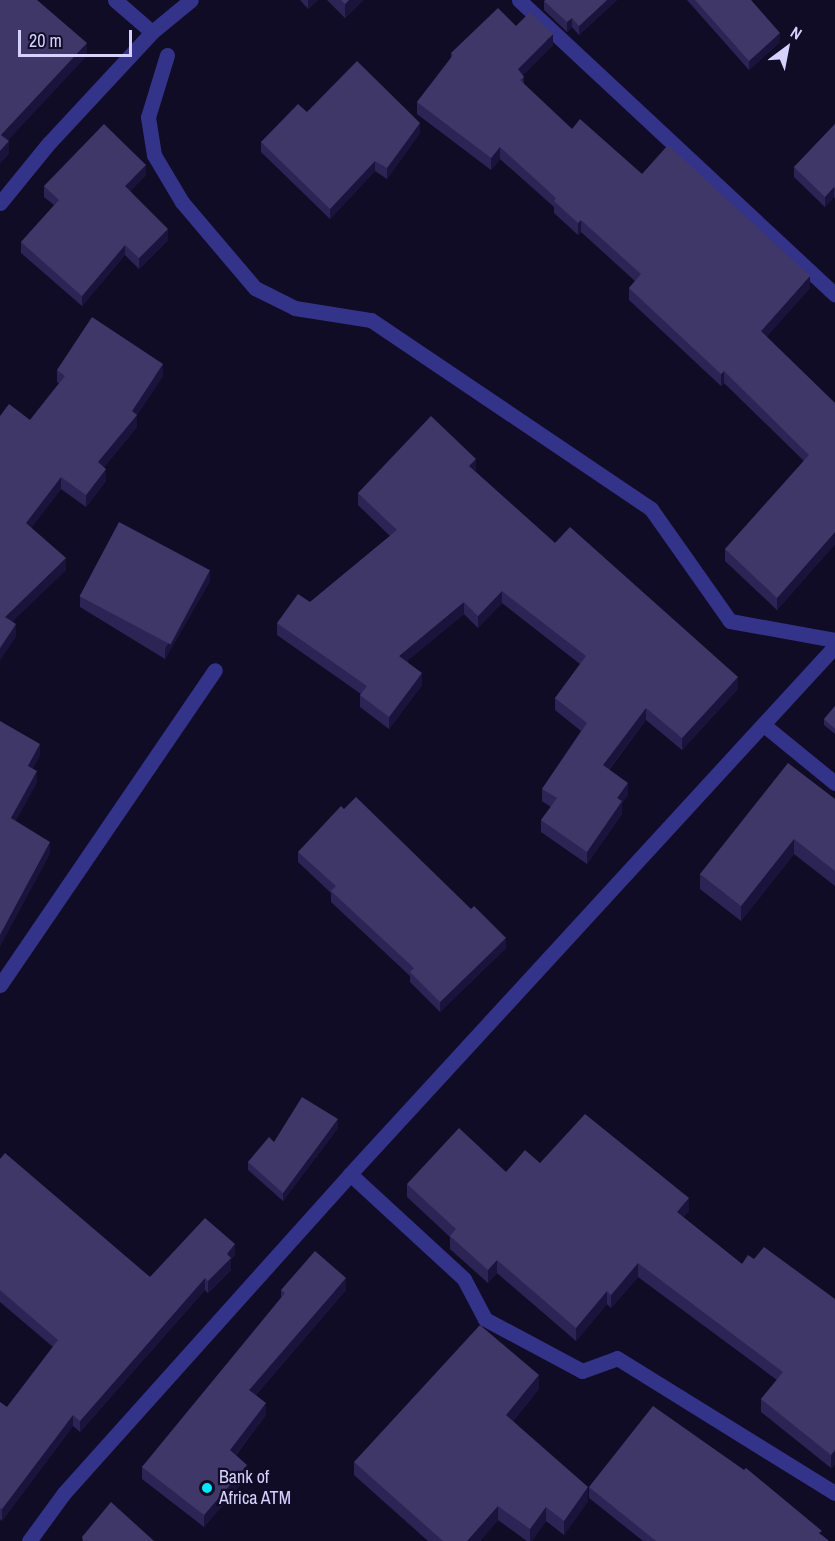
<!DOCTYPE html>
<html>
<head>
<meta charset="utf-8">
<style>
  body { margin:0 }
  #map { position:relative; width:835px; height:1541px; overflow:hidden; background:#100c26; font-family:"Archivo Narrow",sans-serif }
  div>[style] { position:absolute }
  .minor>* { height:15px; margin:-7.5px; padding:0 7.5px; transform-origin:7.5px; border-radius:7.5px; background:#34338a }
  .wall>* { inset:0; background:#2d2456 }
  .shaded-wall>* { inset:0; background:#1a133b }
  .building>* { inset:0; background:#3f3768; transform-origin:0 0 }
  .dots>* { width:16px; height:16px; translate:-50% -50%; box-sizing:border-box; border:3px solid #100c26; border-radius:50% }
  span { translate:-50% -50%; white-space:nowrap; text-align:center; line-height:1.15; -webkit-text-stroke:4.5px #100c26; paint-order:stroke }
  .poi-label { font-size:18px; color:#d6d1ff }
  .left { translate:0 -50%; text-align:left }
  .north { position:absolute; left:757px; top:18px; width:60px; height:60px; -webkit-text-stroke:4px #100c26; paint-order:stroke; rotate:32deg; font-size:16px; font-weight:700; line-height:24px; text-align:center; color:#d6d1ff }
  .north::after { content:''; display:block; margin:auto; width:21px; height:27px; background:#d6d1ff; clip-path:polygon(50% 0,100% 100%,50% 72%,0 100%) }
  .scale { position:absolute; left:18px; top:30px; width:114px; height:27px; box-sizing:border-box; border:3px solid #d6d1ff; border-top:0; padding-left:8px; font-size:18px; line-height:21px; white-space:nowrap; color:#d6d1ff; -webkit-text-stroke:4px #100c26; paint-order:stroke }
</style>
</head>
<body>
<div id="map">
  <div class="minor">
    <i style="left:115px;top:0;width:49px;rotate:40.9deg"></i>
    <i style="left:519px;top:0;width:432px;rotate:43deg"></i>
    <i style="left:167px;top:55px;width:65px;rotate:107deg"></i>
    <i style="left:148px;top:117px;width:38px;rotate:81deg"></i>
    <i style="left:154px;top:155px;width:55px;rotate:59.2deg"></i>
    <i style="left:182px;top:202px;width:113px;rotate:49.7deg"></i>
    <i style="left:255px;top:288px;width:45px;rotate:26.6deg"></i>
    <i style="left:295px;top:308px;width:77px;rotate:9deg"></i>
    <i style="left:371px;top:320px;width:338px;rotate:34deg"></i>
    <i style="left:651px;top:509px;width:137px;rotate:54.8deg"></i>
    <i style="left:730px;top:621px;width:107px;rotate:10.3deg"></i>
    <i style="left:0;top:203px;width:77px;rotate:-50.8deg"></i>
    <i style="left:49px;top:143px;width:151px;rotate:-47.1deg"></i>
    <i style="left:152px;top:32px;width:50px;rotate:-39.4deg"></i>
    <i style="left:765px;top:726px;width:90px;rotate:39.2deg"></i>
    <i style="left:0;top:985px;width:381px;rotate:-55.7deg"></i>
    <i style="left:350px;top:1174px;width:155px;rotate:42.6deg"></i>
    <i style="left:464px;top:1279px;width:45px;rotate:62.3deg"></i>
    <i style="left:485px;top:1319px;width:110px;rotate:28.2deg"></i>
    <i style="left:582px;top:1371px;width:37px;rotate:-20deg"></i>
    <i style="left:617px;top:1358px;width:256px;rotate:31.8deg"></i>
    <i style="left:29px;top:1541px;width:59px;rotate:-53.9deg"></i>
    <i style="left:64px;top:1493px;width:428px;rotate:-48.1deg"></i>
    <i style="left:350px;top:1174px;width:717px;rotate:-47.43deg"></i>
  </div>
  <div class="wall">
    <i style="clip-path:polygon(300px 0,318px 0,308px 9px)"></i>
    <i style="clip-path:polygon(327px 0,363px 0,345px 18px)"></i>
    <i style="clip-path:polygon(546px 0,617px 0,579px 35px,572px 27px,567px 32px,544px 10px,544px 1px)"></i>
    <i style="clip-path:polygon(687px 0,751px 0,780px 42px,749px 70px)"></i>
    <i style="clip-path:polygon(516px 26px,553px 45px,523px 75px,524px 84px,572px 129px,642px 174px,810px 288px,766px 337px,835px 403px,835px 544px,777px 610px,725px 561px,725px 549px,804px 461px,724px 383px,721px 386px,629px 300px,629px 288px,635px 281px,581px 232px,578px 235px,554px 213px,554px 207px,500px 159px,491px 170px,417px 114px,417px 102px,451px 59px,451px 53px)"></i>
    <i style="clip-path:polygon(307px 112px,420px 133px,387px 179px,375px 171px,330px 219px,261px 152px,261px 142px)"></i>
    <i style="clip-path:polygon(835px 124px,835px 198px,834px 197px,825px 207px,794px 177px,794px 167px)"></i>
    <i style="clip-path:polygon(146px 175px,130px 191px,168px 240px,139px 269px,125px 255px,82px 306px,21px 253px,21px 242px,54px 205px,44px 197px,44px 186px)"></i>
    <i style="clip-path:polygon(57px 370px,163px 376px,137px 415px,137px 427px,104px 467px,106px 481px,86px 507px,61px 489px,31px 528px,66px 570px,12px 621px,16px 636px,0 660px,0 416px,30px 420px,59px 383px,57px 382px)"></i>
    <i style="clip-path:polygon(475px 471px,555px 543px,738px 689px,682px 750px,646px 720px,609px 770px,628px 795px,622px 803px,622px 814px,587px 864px,541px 832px,541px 820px,551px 807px,542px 801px,542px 789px,581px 731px,555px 710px,555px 698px,580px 664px,502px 603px,478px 628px,464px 614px,407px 661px,422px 685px,389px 729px,360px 707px,360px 695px,361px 694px,277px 635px,277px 623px,310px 602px,390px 536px,358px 505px,358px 493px)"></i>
    <i style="clip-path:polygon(210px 581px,165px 659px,80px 607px,80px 596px)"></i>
    <i style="clip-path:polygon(835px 706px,835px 734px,824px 725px,824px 719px)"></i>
    <i style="clip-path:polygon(835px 799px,835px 886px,794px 854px,741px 921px,700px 889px,700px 874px)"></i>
    <i style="clip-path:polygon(298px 852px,506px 948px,440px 1012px,410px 982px,410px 976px,331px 902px,331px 893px,298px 862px)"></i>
    <i style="clip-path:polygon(338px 1128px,283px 1201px,248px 1170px,248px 1162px,274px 1142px)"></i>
    <i style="clip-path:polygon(0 1159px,150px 1277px,235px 1255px,231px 1259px,231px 1270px,208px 1293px,205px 1290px,80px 1432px,73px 1426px,2px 1521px,0 1519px,0 1402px,7px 1407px,53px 1347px,0 1302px)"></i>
    <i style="clip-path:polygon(540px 1163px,689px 1211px,683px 1217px,742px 1264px,754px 1259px,835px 1299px,835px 1464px,831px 1468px,761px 1412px,761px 1399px,777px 1380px,638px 1277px,611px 1308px,607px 1304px,576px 1341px,497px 1273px,488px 1283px,450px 1249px,450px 1237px,407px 1197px,407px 1184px,506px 1172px)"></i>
    <i style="clip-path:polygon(281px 1290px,346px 1290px,256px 1395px,266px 1415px,236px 1455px,247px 1477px,204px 1527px,142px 1479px,142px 1467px,281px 1298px)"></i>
    <i style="clip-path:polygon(539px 1389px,513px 1421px,588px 1501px,564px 1535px,546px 1521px,532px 1541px,527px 1541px,498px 1520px,480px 1541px,428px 1541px,354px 1475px,354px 1462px)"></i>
    <i style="clip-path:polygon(589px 1487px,822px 1535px,829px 1541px,643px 1541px,589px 1498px)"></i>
  </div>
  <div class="shaded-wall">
    <i style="clip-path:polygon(308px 0,318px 0,308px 9px)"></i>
    <i style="clip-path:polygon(349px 0,363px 0,345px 18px,345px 4px)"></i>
    <i style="clip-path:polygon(607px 0,617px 0,579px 35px,579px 26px)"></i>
    <i style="clip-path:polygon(572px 18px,572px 27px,567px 32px,567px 22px)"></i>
    <i style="clip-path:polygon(780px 33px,780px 42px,749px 70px,749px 61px)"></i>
    <i style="clip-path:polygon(553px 34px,553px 45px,518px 81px,518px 69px)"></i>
    <i style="clip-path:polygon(87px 43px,87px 56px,1px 148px,1px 135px)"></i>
    <i style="clip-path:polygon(420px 123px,420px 133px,387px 179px,387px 168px)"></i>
    <i style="clip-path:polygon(9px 141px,9px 154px,0 164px,0 151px)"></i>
    <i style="clip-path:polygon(500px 147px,500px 159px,491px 170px,491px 158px)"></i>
    <i style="clip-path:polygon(375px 161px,375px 171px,330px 219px,330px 209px)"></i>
    <i style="clip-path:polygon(146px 165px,146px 175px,125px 197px,125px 186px)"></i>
    <i style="clip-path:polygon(834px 187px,834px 197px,825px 207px,825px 197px)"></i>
    <i style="clip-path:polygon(581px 220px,581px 232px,578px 235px,578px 223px)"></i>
    <i style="clip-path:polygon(168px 229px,168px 240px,139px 269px,139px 258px)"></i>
    <i style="clip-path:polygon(125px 245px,125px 255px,82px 306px,82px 296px)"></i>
    <i style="clip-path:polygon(810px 276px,810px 288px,761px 343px,761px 331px)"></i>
    <i style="clip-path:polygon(163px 364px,163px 376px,136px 417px,137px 415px,137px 427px,98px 474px,98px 462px)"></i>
    <i style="clip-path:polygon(724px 371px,724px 383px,721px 386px,721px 374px)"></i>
    <i style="clip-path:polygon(476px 459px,476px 471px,469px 478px,469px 466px)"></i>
    <i style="clip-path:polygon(106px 469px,106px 481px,86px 507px,86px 495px)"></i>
    <i style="clip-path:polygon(61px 477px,61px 489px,26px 535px,26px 523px)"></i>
    <i style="clip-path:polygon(835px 532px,835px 544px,777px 610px,777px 598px)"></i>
    <i style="clip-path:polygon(66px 558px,66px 570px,5px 629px,5px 617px)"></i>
    <i style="clip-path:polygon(210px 570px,210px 581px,165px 659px,165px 649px)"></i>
    <i style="clip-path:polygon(502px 591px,502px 603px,478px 628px,478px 616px)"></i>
    <i style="clip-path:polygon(464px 602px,464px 614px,399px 668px,399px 656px)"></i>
    <i style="clip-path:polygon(16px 624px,16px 636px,0 660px,0 648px)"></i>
    <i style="clip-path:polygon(422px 673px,422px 685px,389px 729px,389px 717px)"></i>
    <i style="clip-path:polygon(738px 677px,738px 689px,682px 750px,682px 738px)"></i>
    <i style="clip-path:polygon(646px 708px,646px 720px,603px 777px,603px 765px)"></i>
    <i style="clip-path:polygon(40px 744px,40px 756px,28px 778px,28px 766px)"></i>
    <i style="clip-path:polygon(37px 771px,37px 783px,11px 830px,11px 818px)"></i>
    <i style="clip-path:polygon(628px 783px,628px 795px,622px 803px,622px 814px,587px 864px,587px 852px,617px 798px)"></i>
    <i style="clip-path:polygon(794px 839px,794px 854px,741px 921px,741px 906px)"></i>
    <i style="clip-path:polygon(50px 842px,50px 854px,0 947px,0 935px)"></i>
    <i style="clip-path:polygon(506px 938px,506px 948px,440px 1012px,440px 1002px)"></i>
    <i style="clip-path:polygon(338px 1119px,338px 1128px,283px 1201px,283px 1193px)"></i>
    <i style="clip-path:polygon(689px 1198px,689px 1211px,677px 1225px,677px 1212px)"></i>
    <i style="clip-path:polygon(235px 1244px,235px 1255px,231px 1259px,231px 1270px,208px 1293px,208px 1281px,227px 1254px)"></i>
    <i style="clip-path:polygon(497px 1260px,497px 1273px,488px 1283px,488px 1270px)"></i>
    <i style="clip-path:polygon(638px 1263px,638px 1277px,611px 1308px,611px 1295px)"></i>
    <i style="clip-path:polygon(205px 1278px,205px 1290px,80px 1432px,80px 1421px)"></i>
    <i style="clip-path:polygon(346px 1278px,346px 1290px,249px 1403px,249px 1390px)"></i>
    <i style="clip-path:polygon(607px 1291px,607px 1304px,576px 1341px,576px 1328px)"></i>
    <i style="clip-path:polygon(539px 1375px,539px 1389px,506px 1429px,506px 1415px)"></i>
    <i style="clip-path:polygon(266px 1403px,266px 1415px,230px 1462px,230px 1450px)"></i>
    <i style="clip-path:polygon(73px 1415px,73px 1426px,2px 1521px,2px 1509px)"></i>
    <i style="clip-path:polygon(835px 1450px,835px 1464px,831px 1468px,831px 1455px)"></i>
    <i style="clip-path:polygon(247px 1465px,247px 1477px,204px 1527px,204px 1515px)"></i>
    <i style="clip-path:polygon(588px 1487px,588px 1501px,564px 1535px,564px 1521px)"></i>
    <i style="clip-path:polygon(498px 1506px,498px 1520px,480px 1541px,467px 1541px)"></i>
    <i style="clip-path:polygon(546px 1507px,546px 1521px,532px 1541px,530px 1541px,530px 1529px)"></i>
  </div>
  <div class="building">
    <i style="clip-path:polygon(0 0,37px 0,87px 43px,1px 135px,9px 141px,0 151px)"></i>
    <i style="clip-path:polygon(341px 0,349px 0,345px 4px)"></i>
    <i style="clip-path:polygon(546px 0,607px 0,579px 26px,572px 18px,567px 22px,544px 1px)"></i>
    <i style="clip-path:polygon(695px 0,751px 0,780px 33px,749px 61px)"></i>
    <i style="clip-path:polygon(498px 8px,516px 26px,530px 12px,553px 34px,518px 69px,524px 77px,520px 80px,572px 129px,580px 119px,642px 174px,668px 145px,810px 276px,761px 331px,835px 403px,835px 532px,777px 598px,725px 549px,809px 455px,724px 371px,721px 374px,629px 288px,641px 274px,581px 220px,578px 223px,554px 201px,556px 198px,500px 147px,491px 158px,417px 102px,453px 55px,451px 53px)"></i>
    <i style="clip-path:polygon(357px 61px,420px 123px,387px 168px,375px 161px,330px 209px,261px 142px,298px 104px,307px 112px)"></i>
    <i style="clip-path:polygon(104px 124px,146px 165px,125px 186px,168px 229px,139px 258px,125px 245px,82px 296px,21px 242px,59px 200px,44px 186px)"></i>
    <i style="clip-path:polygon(835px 124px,835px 188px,834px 187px,825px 197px,794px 167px)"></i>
    <i style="clip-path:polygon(92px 317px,163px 364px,132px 411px,137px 415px,98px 462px,106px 469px,86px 495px,61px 477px,26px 523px,66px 558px,5px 617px,16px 624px,0 648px,0 416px,9px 404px,30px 420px,65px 376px,57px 370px)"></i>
    <i style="clip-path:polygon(431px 416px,476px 459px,469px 466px,555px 543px,570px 527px,738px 677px,682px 738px,646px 708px,603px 765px,628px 783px,617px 798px,622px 801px,587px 852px,541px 820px,557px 798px,542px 789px,587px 723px,555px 698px,586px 656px,502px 591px,478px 616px,464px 602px,399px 656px,422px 673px,389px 717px,360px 695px,367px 686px,277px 623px,298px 594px,310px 602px,397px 530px,358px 493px)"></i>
    <i style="left:119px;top:522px;width:103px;height:84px;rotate:28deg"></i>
    <i style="clip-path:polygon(835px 706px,835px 729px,824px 719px)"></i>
    <i style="clip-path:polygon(0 721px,40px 744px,28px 766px,37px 771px,11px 818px,50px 842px,0 935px)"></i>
    <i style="clip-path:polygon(788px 763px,835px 799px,835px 871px,794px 839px,741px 906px,700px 874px)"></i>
    <i style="clip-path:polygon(356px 797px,471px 909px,474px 906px,506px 938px,440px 1002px,410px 972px,414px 968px,331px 891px,336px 886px,298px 852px,341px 806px,344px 809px)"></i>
    <i style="clip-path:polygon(302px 1097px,338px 1119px,283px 1193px,248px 1162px,269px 1137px,274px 1142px)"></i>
    <i style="clip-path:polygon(585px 1114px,689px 1198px,677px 1212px,742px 1264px,748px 1255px,754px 1259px,764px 1247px,835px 1299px,835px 1450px,831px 1455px,761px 1399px,783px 1372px,638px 1263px,611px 1295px,607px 1291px,576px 1328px,497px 1260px,488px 1270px,450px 1236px,456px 1229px,407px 1184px,459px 1128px,506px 1172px,525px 1150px,540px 1163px)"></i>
    <i style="clip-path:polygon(5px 1153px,150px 1277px,205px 1218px,235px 1244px,227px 1254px,231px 1258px,208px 1281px,205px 1278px,80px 1421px,73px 1415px,2px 1509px,0 1508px,0 1402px,7px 1407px,58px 1340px,0 1290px,0 1159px)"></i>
    <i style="clip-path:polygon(315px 1251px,346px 1278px,249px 1390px,266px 1403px,230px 1450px,247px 1465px,204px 1515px,142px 1467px,285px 1293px,281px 1290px)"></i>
    <i style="clip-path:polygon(480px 1325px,539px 1375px,506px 1415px,588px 1487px,564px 1521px,546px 1507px,530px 1529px,498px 1506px,467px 1541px,443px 1541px,354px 1462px)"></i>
    <i style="clip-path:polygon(653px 1406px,744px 1470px,746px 1468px,822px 1531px,819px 1533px,829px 1541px,656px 1541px,589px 1487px)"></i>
    <i style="clip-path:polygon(111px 1502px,154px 1541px,83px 1541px,82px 1537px)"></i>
  </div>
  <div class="dots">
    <i style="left:207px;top:1488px;background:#00e8fc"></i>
  </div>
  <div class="poi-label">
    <span class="left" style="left:219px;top:1488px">Bank of<br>Africa ATM</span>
  </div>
  <div class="north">N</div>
  <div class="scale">20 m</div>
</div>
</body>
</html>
